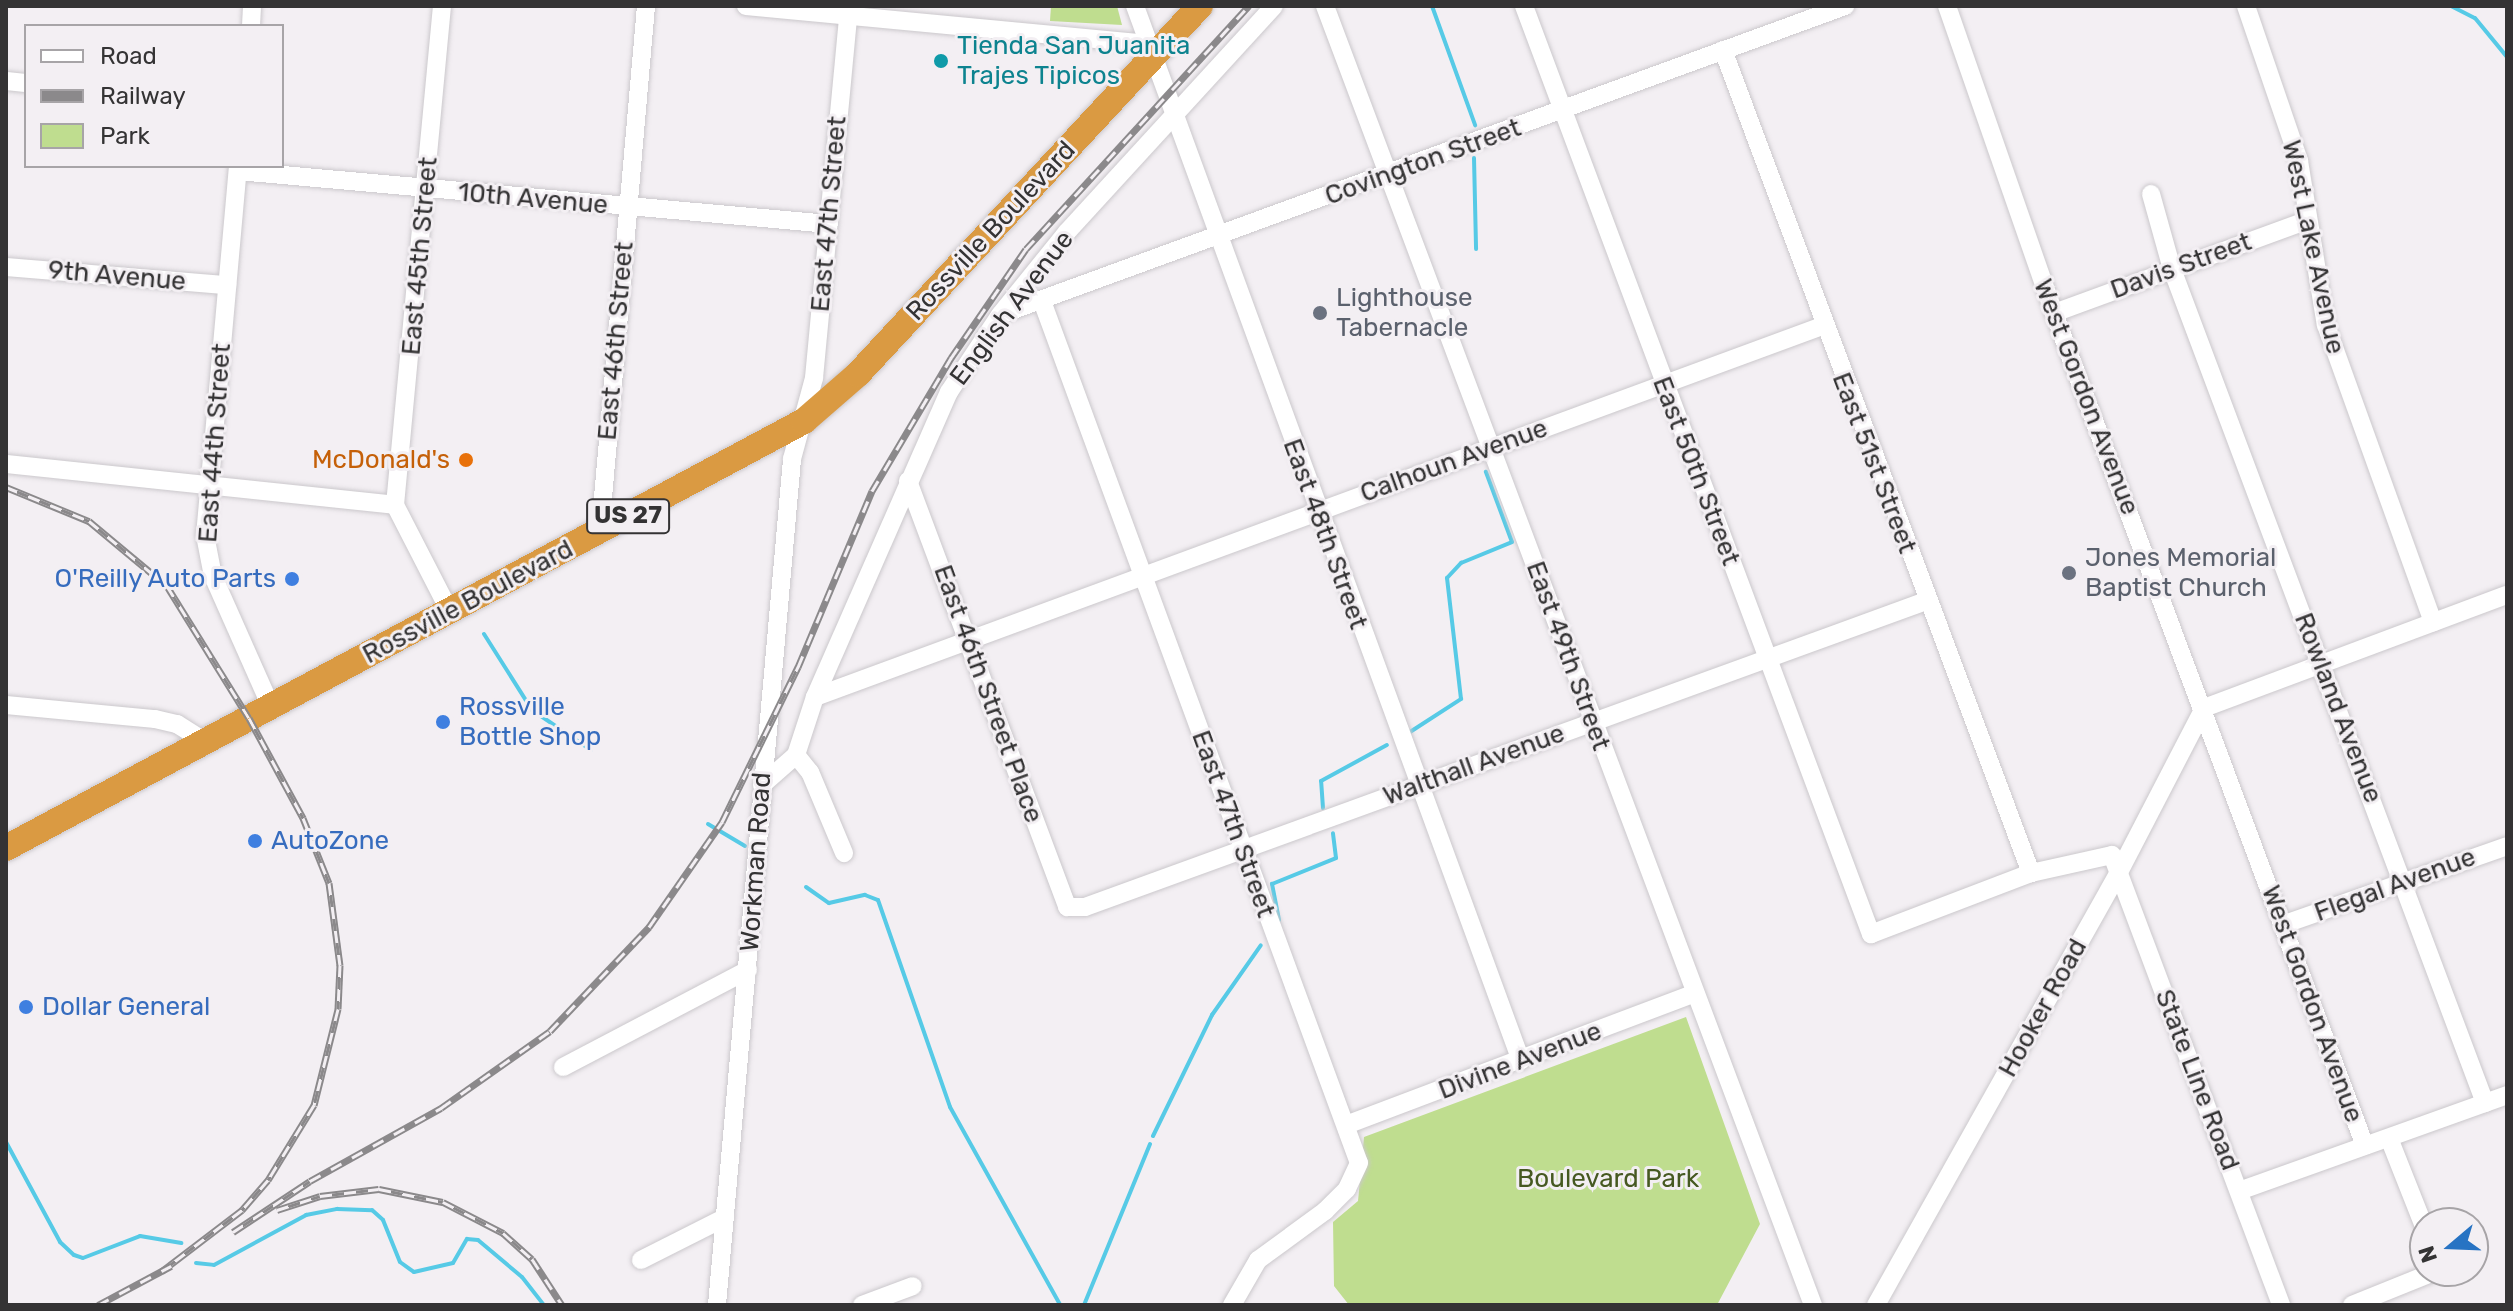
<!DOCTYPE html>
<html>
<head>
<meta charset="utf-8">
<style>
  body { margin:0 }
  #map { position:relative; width:2513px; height:1311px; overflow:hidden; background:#f3eff3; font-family:Rubik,sans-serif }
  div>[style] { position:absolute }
  .green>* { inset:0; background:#bfdd8f }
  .stream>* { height:4px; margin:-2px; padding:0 2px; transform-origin:2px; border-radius:2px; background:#56cae6 }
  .roads { filter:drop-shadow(0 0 2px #cbc8cc) drop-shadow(0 0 2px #cbc8cc) }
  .minor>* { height:18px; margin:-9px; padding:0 9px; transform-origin:9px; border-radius:9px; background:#fff }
  .highway>* { height:26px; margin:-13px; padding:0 13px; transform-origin:13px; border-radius:13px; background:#da9a42 }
  .rail>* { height:7px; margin-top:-3.5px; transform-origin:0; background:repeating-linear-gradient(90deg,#f3eff3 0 12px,#8b898b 0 24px); box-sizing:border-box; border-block:2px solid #8b898b }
  .dots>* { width:22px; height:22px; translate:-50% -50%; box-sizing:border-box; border:4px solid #f3eff3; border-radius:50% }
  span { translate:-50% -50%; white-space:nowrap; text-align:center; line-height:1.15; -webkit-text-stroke:6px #f3eff3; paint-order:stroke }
  .shield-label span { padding:2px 6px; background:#f3eff3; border:2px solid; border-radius:6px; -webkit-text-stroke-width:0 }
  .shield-label { font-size:24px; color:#343334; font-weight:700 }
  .culture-label { font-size:26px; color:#0d838f }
  .left { translate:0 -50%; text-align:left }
  .street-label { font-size:26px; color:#343334 }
  .worship-label { font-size:26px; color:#5b616d }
  .food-label { font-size:26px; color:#c56008 }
  .right { translate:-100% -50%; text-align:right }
  .shop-label { font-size:26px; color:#366cbe }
  .park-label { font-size:26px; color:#465921 }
  .frame { position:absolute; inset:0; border:8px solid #343334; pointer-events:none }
  .legend { position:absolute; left:24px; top:24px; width:260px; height:144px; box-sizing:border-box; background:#f3eff3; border:2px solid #a7a4a7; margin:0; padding:10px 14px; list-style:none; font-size:24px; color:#343334 }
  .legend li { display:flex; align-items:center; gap:16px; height:40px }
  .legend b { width:40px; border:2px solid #a7a4a7 }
  .north { position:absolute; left:2409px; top:1207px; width:80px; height:80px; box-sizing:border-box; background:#f3eff3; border:2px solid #a7a4a7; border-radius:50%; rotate:251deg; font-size:22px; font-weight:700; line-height:32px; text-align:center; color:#343334 }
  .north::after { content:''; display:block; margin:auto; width:28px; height:36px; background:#2773c3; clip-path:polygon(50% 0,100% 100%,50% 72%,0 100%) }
</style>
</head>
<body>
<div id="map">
  <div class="green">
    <i style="clip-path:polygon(1051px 6px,1117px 6px,1122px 25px,1050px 21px)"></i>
    <i style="clip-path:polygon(1686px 1017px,1760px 1224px,1717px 1305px,1349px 1305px,1334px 1286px,1333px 1222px,1358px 1201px,1364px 1137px)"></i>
  </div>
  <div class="stream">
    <i style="left:1432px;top:6px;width:127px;rotate:70.1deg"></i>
    <i style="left:2451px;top:6px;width:27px;rotate:27deg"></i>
    <i style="left:2475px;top:18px;width:50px;rotate:50.6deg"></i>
    <i style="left:1474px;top:158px;width:91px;rotate:88.7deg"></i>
    <i style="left:484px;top:634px;width:90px;rotate:57.7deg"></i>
    <i style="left:532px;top:710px;width:71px;rotate:34.1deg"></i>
    <i style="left:1410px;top:732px;width:61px;rotate:-32.9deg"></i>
    <i style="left:1461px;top:699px;width:122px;rotate:-96.6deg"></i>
    <i style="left:1447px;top:578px;width:21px;rotate:-47deg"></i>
    <i style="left:1461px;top:563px;width:55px;rotate:-22.4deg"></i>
    <i style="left:1512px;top:542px;width:75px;rotate:-110.4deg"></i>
    <i style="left:1323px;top:808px;width:27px;rotate:-94deg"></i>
    <i style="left:1321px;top:781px;width:75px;rotate:-28.6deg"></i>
    <i style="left:708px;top:824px;width:43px;rotate:30.7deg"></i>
    <i style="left:806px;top:887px;width:28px;rotate:35deg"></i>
    <i style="left:829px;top:903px;width:37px;rotate:-13deg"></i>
    <i style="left:865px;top:895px;width:14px;rotate:21deg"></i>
    <i style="left:878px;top:900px;width:219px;rotate:70.8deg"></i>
    <i style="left:950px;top:1107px;width:227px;rotate:60.9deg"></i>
    <i style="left:1279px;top:920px;width:37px;rotate:-101deg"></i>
    <i style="left:1272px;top:884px;width:69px;rotate:-22.1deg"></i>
    <i style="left:1336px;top:858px;width:25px;rotate:-97deg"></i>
    <i style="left:1153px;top:1136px;width:135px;rotate:-64deg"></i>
    <i style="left:1212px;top:1015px;width:85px;rotate:-55deg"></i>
    <i style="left:6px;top:1142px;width:114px;rotate:61.6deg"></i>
    <i style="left:60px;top:1242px;width:19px;rotate:43deg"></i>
    <i style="left:74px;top:1255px;width:9px;rotate:18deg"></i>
    <i style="left:83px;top:1258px;width:61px;rotate:-21.1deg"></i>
    <i style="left:140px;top:1236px;width:42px;rotate:9.7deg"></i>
    <i style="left:196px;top:1263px;width:18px;rotate:6deg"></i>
    <i style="left:214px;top:1265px;width:105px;rotate:-28.5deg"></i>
    <i style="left:306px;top:1215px;width:32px;rotate:-11deg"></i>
    <i style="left:337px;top:1209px;width:35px;rotate:2deg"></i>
    <i style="left:372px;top:1210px;width:15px;rotate:42deg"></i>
    <i style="left:383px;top:1220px;width:45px;rotate:68deg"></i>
    <i style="left:400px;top:1262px;width:17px;rotate:36deg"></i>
    <i style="left:414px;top:1272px;width:40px;rotate:-13deg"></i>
    <i style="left:453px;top:1263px;width:28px;rotate:-60deg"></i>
    <i style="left:467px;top:1239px;width:11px;rotate:5deg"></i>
    <i style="left:478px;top:1240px;width:57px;rotate:40.1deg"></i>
    <i style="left:522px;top:1277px;width:36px;rotate:52deg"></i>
    <i style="left:1084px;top:1305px;width:174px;rotate:-67.7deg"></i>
  </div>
  <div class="roads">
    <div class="minor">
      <i style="left:746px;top:6px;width:391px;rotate:5.4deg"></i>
      <i style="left:1135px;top:43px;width:23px;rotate:38deg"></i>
      <i style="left:1135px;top:6px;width:1123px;rotate:69.9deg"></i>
      <i style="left:1325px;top:6px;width:1388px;rotate:69.41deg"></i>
      <i style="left:1524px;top:6px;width:991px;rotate:69.5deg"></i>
      <i style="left:1871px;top:934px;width:171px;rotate:-20.9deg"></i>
      <i style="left:2031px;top:873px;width:83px;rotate:-12.5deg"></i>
      <i style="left:2112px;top:855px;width:481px;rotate:69.4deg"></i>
      <i style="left:1947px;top:6px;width:325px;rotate:70.8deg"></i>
      <i style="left:2054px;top:313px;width:889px;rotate:69.53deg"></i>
      <i style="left:2246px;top:6px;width:164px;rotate:71.1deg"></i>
      <i style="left:2299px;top:161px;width:166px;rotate:80.7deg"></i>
      <i style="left:2326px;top:325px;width:316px;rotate:70.2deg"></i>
      <i style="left:251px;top:26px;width:20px;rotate:-87deg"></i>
      <i style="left:1723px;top:50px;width:879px;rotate:69.48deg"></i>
      <i style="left:6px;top:81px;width:20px;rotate:6deg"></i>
      <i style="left:238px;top:166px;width:370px;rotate:95.1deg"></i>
      <i style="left:205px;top:535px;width:42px;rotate:79deg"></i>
      <i style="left:213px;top:576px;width:143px;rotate:66.1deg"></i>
      <i style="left:238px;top:171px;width:593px;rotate:5.12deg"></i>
      <i style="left:2151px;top:194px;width:78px;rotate:74.4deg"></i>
      <i style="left:2172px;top:269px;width:891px;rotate:69.43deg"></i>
      <i style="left:6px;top:267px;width:222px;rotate:4.7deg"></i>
      <i style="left:1042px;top:301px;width:918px;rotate:69.81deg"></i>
      <i style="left:1359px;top:1163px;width:29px;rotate:115deg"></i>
      <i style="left:1347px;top:1189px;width:31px;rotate:135deg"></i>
      <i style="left:1325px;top:1211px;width:83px;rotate:143.8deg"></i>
      <i style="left:1258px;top:1260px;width:52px;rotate:120deg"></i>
      <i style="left:2054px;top:313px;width:270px;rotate:-20.1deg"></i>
      <i style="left:1002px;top:314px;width:898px;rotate:-20.07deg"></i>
      <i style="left:6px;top:464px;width:391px;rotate:6deg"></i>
      <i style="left:395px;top:505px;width:120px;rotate:62.8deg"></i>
      <i style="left:908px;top:481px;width:455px;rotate:69.5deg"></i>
      <i style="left:1067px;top:907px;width:18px"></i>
      <i style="left:1085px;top:907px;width:895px;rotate:-19.99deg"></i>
      <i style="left:395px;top:505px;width:501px;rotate:-84.62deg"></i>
      <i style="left:600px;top:532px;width:528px;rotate:-85deg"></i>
      <i style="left:815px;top:697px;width:1073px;rotate:-20.22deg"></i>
      <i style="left:6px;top:705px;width:150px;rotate:5.4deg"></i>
      <i style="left:155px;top:719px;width:23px;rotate:13deg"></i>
      <i style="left:177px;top:724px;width:34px;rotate:32deg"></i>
      <i style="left:796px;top:755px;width:22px;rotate:51deg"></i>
      <i style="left:810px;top:772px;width:88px;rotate:67.2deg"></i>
      <i style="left:762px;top:785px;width:45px;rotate:-41.4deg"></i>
      <i style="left:796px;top:755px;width:61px;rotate:-71.9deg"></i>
      <i style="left:815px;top:697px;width:333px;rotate:-66.3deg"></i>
      <i style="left:949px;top:392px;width:92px;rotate:-56.5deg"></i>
      <i style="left:1000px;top:315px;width:107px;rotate:-51.1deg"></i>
      <i style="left:1067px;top:232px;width:306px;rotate:-47.5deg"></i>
      <i style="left:2282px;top:925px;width:238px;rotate:-19.3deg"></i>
      <i style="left:563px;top:1067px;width:209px;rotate:-27.7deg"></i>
      <i style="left:1346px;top:1125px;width:371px;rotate:-20.7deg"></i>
      <i style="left:2389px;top:1138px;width:98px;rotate:68.4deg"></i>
      <i style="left:2239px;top:1191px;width:285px;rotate:-19.7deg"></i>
      <i style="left:641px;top:1260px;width:93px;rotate:-26.8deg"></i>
      <i style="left:717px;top:1305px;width:849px;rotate:-84.93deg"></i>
      <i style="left:792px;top:459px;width:84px;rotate:-74.8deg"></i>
      <i style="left:814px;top:378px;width:374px;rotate:-84.6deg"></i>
      <i style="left:862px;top:1305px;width:54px;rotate:-20.4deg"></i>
      <i style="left:1876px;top:1305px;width:494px;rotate:-60.7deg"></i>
      <i style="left:2118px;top:874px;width:187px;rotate:-62.6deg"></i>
      <i style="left:2204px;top:708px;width:323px;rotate:-20.5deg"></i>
      <i style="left:2352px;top:1305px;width:91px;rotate:-22deg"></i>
    </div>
    <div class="highway">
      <i style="left:6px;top:848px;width:905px;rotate:-28.15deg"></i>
      <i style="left:804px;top:421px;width:72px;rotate:-41deg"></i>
      <i style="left:858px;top:374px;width:502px;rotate:-47.1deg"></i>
    </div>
  </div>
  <div class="rail">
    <i style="left:6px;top:487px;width:90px;rotate:22.3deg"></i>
    <i style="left:89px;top:521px;width:102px;rotate:39.8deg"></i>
    <i style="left:167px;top:586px;width:155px;rotate:58.2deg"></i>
    <i style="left:249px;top:718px;width:114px;rotate:61.6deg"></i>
    <i style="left:303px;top:818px;width:70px;rotate:68.2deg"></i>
    <i style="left:329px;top:883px;width:83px;rotate:82.4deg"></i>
    <i style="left:340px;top:965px;width:44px;rotate:92.6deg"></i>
    <i style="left:338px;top:1009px;width:99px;rotate:104deg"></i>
    <i style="left:314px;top:1105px;width:88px;rotate:121.5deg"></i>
    <i style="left:268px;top:1180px;width:40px;rotate:131deg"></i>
    <i style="left:242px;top:1210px;width:101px;rotate:142.7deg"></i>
    <i style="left:277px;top:1210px;width:45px;rotate:-18deg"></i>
    <i style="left:320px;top:1196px;width:59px;rotate:-6.8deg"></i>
    <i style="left:379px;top:1189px;width:65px;rotate:11.5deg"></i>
    <i style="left:443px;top:1202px;width:68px;rotate:27.3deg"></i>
    <i style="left:503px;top:1233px;width:39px;rotate:42deg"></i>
    <i style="left:532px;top:1259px;width:55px;rotate:56.9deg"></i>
    <i style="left:233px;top:1232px;width:92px;rotate:-33.5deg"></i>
    <i style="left:310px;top:1181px;width:150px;rotate:-29.1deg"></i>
    <i style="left:441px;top:1108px;width:133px;rotate:-35.2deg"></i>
    <i style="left:550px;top:1031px;width:144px;rotate:-46.4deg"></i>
    <i style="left:649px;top:927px;width:128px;rotate:-55.2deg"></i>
    <i style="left:722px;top:822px;width:173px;rotate:-63.9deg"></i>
    <i style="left:798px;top:667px;width:191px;rotate:-67.2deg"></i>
    <i style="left:872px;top:491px;width:155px;rotate:-59.3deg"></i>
    <i style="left:951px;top:358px;width:132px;rotate:-55.5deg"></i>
    <i style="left:1026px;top:249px;width:330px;rotate:-47.5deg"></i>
    <i style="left:98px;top:1305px;width:83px;rotate:-28.1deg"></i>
  </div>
  <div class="dots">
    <i style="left:941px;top:61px;background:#0f9aa8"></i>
    <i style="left:1320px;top:313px;background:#6b7280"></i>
    <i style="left:466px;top:460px;background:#e8710a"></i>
    <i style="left:2069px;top:573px;background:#6b7280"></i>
    <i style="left:292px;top:579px;background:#3f7fe0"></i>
    <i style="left:443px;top:722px;background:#3f7fe0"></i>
    <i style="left:255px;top:841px;background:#3f7fe0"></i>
    <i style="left:26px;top:1007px;background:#3f7fe0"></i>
  </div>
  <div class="shield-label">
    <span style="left:628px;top:516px">US 27</span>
  </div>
  <div class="culture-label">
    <span class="left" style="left:957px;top:61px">Tienda San Juanita<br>Trajes Tipicos</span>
  </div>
  <div class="street-label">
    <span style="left:1423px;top:162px;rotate:-20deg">Covington Street</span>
    <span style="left:533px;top:199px;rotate:5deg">10th Avenue</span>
    <span style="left:829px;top:214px;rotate:-85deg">East 47th Street</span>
    <span style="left:991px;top:231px;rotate:-47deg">Rossville Boulevard</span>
    <span style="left:2313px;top:247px;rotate:78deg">West Lake Avenue</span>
    <span style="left:420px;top:256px;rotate:-85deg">East 45th Street</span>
    <span style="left:2181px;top:266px;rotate:-20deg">Davis Street</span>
    <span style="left:117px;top:276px;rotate:5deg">9th Avenue</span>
    <span style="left:1012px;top:308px;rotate:-53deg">English Avenue</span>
    <span style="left:616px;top:341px;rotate:-85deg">East 46th Street</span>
    <span style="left:2086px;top:397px;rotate:69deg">West Gordon Avenue</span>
    <span style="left:215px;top:443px;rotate:-86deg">East 44th Street</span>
    <span style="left:1454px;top:461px;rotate:-20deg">Calhoun Avenue</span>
    <span style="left:1874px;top:463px;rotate:69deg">East 51st Street</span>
    <span style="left:1696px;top:471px;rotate:69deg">East 50th Street</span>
    <span style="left:1325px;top:534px;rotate:70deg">East 48th Street</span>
    <span style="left:468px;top:602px;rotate:-28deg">Rossville Boulevard</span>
    <span style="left:1568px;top:656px;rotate:70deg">East 49th Street</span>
    <span style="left:988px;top:694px;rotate:70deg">East 46th Street Place</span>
    <span style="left:2338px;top:708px;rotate:69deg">Rowland Avenue</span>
    <span style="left:1474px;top:765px;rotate:-20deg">Walthall Avenue</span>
    <span style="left:1233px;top:824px;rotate:70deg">East 47th Street</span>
    <span style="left:756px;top:862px;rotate:-86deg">Workman Road</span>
    <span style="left:2395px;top:885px;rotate:-20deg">Flegal Avenue</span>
    <span style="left:2312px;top:1004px;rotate:70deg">West Gordon Avenue</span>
    <span style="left:2043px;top:1008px;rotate:-61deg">Hooker Road</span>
    <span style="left:1520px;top:1061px;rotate:-21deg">Divine Avenue</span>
    <span style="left:2197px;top:1080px;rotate:69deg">State Line Road</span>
  </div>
  <div class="worship-label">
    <span class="left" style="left:1336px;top:313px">Lighthouse<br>Tabernacle</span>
    <span class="left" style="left:2085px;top:573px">Jones Memorial<br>Baptist Church</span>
  </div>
  <div class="food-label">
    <span class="right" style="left:450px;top:460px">McDonald's</span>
  </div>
  <div class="shop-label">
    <span class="right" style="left:276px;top:579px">O'Reilly Auto Parts</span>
    <span class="left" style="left:459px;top:722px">Rossville<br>Bottle Shop</span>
    <span class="left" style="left:271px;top:841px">AutoZone</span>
    <span class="left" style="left:42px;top:1007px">Dollar General</span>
  </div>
  <div class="park-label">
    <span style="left:1608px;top:1179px">Boulevard Park</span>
  </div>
  <div class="frame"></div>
  <ul class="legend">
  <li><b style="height:10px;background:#fff"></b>Road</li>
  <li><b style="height:10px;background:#8b898b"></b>Railway</li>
  <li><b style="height:22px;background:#bfdd8f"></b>Park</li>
  </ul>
  <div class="north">N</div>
</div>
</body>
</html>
